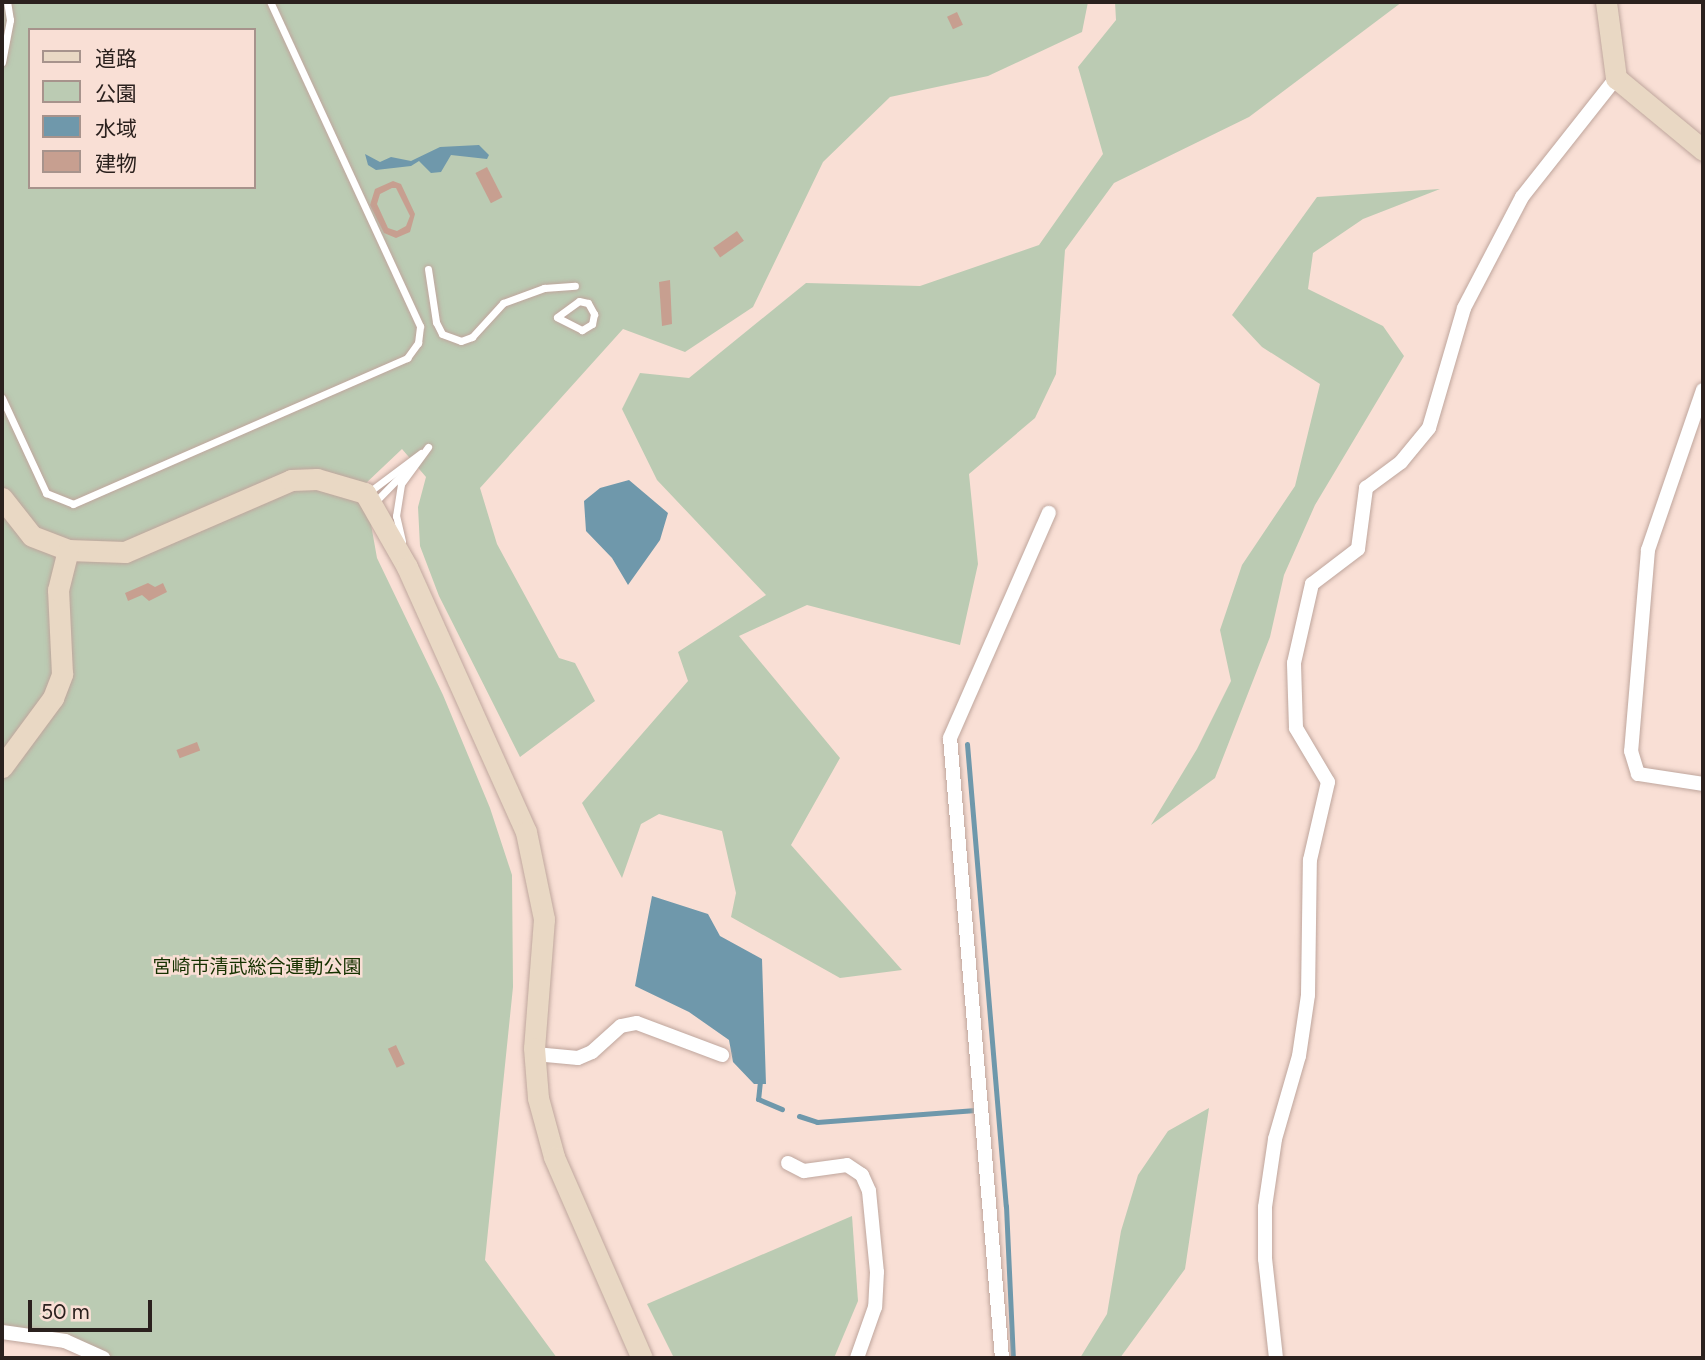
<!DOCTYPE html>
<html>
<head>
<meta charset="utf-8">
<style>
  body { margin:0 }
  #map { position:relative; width:1705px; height:1360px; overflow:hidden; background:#f9dfd5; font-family:Figtree,"Noto Sans JP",sans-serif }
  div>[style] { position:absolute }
  .green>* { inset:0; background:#bbcbb3 }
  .water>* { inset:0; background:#6f98ab }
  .stream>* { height:5px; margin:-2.5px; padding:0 2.5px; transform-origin:2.5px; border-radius:2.5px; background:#6f98ab }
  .building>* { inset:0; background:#c79f90; transform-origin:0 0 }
  .roads { filter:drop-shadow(0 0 2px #bfa69d) drop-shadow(0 0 2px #bfa69d) }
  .lane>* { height:7px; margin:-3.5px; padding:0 3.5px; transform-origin:3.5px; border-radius:3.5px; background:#fff }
  .street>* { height:14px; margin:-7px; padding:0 7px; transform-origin:7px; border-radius:7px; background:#fff }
  .secondary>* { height:21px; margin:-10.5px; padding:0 10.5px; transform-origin:10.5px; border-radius:10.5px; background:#e9d8c4 }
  span { translate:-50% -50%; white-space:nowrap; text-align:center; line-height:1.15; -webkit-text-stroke:5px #f9dfd5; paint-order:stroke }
  .park-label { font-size:19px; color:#163200 }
  .frame { position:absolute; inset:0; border:4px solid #2b211e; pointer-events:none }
  .legend { position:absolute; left:28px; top:28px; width:228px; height:161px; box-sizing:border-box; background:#f9dfd5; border:2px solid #a7938c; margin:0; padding:9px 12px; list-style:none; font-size:21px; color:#2b211e }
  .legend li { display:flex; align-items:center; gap:14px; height:35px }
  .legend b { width:35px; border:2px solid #a7938c }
  .scale { position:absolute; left:28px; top:1300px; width:124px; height:32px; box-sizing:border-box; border:4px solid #2b211e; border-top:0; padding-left:9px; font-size:21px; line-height:24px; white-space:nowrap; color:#2b211e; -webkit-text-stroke:5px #f9dfd5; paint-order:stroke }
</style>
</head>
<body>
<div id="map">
  <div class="green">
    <i style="clip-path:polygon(evenodd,2px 2px,1088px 2px,1082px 32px,988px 76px,890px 97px,823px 162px,753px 307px,685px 352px,623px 329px,480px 488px,497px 544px,559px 658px,575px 663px,595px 701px,520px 757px,439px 596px,420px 546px,418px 507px,426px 477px,402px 449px,364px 485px,377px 558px,443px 695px,490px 808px,512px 875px,513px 987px,485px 1260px,557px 1358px,101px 1358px,2px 1329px,2px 2px,30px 30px,254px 30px,254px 187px,30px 187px,30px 30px)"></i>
    <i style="clip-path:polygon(1115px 2px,1402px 2px,1249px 117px,1114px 183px,1065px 250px,1056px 374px,1035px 418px,969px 474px,978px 564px,960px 645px,807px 605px,739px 636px,840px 758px,791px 845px,902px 970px,840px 978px,731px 917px,736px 893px,722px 831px,659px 814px,641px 824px,622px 878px,582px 803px,688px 681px,678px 652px,766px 595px,657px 480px,622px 409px,640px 373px,689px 378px,806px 283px,920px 286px,1039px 245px,1103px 154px,1078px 67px,1116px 20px)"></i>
    <i style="clip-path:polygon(1440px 189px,1363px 219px,1313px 253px,1308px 289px,1383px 326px,1404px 356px,1315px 505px,1284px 575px,1270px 637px,1215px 778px,1151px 825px,1197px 749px,1231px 681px,1220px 630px,1242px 565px,1295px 486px,1320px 384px,1262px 347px,1232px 315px,1317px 197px)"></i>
    <i style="clip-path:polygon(1209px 1108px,1185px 1269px,1120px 1358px,1080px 1358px,1107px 1314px,1121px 1231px,1138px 1175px,1168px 1131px)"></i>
    <i style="clip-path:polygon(852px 1216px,858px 1301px,834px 1358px,674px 1358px,647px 1304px)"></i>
  </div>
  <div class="water">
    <i style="clip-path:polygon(479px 145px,489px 155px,487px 159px,451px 155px,441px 172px,431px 173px,419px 161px,411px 166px,376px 170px,368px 165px,365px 154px,380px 162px,391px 157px,411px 161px,440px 147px)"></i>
    <i style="clip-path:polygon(629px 480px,668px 513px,660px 540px,628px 585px,612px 558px,586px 531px,584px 501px,600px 488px)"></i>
    <i style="clip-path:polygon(652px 896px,708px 914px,720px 936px,762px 959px,766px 1084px,754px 1084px,733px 1062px,729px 1040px,689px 1012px,635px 986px)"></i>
  </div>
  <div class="stream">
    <i style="left:967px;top:744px;width:464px;rotate:85.2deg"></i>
    <i style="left:1006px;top:1206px;width:152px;rotate:87.4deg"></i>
    <i style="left:760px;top:1081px;width:18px;rotate:96deg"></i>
    <i style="left:758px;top:1099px;width:26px;rotate:23deg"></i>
    <i style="left:799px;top:1116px;width:19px;rotate:18deg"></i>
    <i style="left:817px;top:1122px;width:159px;rotate:-4.3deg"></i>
  </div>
  <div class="building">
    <i style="left:957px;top:12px;width:14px;height:11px;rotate:65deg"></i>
    <i style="left:487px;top:167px;width:34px;height:13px;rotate:63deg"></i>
    <i style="clip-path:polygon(evenodd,393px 181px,401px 184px,415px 214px,410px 232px,396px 238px,384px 233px,370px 205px,375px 189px,393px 181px,392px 188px,396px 188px,410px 216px,406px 226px,397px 231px,388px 228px,377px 204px,380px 194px,392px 188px)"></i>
    <i style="left:737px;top:231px;width:12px;height:29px;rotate:55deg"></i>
    <i style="clip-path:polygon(670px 280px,672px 324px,662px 326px,659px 282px)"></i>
    <i style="clip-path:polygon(148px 583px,155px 587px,163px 583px,167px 592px,149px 601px,142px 595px,128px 601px,125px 593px)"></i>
    <i style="left:197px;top:742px;width:9px;height:22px;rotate:69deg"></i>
    <i style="left:396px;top:1045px;width:21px;height:9px;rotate:65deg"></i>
  </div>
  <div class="roads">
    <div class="lane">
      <i style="left:2px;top:62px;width:43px;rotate:-79.2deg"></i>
      <i style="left:10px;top:20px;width:18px;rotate:-99deg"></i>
      <i style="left:428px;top:269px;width:54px;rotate:81.4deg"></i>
      <i style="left:436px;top:322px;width:13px;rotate:63deg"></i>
      <i style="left:442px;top:334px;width:20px;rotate:20deg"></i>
      <i style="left:461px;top:341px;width:12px;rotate:-20deg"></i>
      <i style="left:472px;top:337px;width:46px;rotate:-47.6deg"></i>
      <i style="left:503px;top:303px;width:44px;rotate:-20.1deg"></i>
      <i style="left:544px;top:288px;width:31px;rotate:-4deg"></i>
      <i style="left:579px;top:301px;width:9px;rotate:13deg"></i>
      <i style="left:588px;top:303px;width:13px;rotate:61deg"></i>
      <i style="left:594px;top:314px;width:10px;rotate:101deg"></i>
      <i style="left:592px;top:324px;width:12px;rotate:149deg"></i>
      <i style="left:582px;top:330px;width:28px;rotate:-153deg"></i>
      <i style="left:557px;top:317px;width:27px;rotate:-36deg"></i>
      <i style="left:2px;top:398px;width:105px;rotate:65.1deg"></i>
      <i style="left:46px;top:493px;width:29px;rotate:22deg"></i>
      <i style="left:73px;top:504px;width:365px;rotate:-23.6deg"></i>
      <i style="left:407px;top:358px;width:19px;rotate:-54deg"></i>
      <i style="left:418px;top:343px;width:17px;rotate:-83deg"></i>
      <i style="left:420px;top:326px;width:357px;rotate:-114.8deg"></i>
      <i style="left:369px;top:492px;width:65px;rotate:-36.9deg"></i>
      <i style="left:373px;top:504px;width:54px;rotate:-45.7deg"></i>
      <i style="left:402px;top:541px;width:26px;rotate:-103deg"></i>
      <i style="left:396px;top:516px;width:32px;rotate:-81deg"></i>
      <i style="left:401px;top:484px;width:46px;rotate:-53.9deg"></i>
    </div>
    <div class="street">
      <i style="left:1703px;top:390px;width:169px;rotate:109deg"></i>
      <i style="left:1648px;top:550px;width:202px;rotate:94.8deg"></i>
      <i style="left:1631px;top:751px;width:24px;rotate:73deg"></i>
      <i style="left:1638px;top:774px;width:66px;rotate:8.7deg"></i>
      <i style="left:535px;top:1054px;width:43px;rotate:5.3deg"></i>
      <i style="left:578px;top:1058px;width:15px;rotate:-23deg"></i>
      <i style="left:592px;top:1052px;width:39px;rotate:-42deg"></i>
      <i style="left:621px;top:1026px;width:16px;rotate:-11deg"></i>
      <i style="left:637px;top:1023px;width:91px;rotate:20.6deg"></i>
      <i style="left:788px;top:1163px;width:18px;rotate:27deg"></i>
      <i style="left:804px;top:1171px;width:43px;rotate:-7.9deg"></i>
      <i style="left:847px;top:1165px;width:18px;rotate:34deg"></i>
      <i style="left:862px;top:1175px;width:17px;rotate:66deg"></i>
      <i style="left:869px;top:1191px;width:81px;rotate:84.4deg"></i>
      <i style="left:877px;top:1272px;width:35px;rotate:93deg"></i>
      <i style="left:875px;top:1307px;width:54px;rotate:109.4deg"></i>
      <i style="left:2px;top:1332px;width:64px;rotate:8.1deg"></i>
      <i style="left:65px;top:1341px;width:42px;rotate:24.1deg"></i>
      <i style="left:1002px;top:1358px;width:622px;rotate:-94.79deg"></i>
      <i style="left:950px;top:738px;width:246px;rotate:-66.3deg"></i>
      <i style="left:1276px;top:1358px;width:100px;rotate:-96.3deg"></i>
      <i style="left:1265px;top:1259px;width:52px;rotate:-90deg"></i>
      <i style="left:1265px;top:1207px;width:69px;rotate:-81.6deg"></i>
      <i style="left:1275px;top:1139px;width:86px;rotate:-73.9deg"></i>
      <i style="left:1299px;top:1056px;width:62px;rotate:-81.6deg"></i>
      <i style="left:1308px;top:995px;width:135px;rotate:-89.2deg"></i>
      <i style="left:1310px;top:860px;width:80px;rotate:-77deg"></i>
      <i style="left:1328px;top:782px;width:63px;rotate:-120.7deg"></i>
      <i style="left:1296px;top:728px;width:65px;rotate:-91.8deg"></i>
      <i style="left:1294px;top:663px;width:81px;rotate:-77.2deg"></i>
      <i style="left:1312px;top:584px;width:58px;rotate:-37.3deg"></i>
      <i style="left:1358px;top:549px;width:62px;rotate:-82.5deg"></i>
      <i style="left:1366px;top:488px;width:44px;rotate:-36.6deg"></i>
      <i style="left:1401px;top:462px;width:44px;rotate:-50.5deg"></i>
      <i style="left:1429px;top:428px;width:125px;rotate:-73.7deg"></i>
      <i style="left:1464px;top:308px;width:125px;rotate:-62.4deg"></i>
      <i style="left:1522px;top:197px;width:152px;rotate:-51.7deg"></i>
    </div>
    <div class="secondary">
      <i style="left:1606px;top:2px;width:77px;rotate:82.5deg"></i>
      <i style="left:1616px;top:78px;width:113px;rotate:39.6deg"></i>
      <i style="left:2px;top:498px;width:48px;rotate:51.7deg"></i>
      <i style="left:32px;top:536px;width:39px;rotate:21deg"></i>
      <i style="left:68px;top:550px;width:57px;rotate:2deg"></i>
      <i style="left:125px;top:552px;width:181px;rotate:-23.4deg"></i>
      <i style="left:291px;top:480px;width:26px;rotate:-2deg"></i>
      <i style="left:317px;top:479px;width:50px;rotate:16.3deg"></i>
      <i style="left:365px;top:493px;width:85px;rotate:60.4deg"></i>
      <i style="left:407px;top:567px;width:290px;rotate:65.8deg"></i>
      <i style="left:526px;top:832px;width:89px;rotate:78.3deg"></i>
      <i style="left:544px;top:919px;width:129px;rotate:94.4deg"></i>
      <i style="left:534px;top:1048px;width:50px;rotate:85.4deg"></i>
      <i style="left:538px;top:1098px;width:61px;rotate:74.8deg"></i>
      <i style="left:554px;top:1157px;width:219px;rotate:66.4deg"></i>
      <i style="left:2px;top:767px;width:86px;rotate:-53.5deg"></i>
      <i style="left:53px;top:698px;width:26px;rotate:-69deg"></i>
      <i style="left:62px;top:674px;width:84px;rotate:-92.7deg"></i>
      <i style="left:58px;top:590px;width:41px;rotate:-76deg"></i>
    </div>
  </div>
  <div class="park-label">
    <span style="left:257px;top:967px">宮崎市清武総合運動公園</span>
  </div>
  <div class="frame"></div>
  <ul class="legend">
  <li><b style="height:9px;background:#e9d8c4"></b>道路</li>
  <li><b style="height:19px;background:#bbcbb3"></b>公園</li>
  <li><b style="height:19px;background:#6f98ab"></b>水域</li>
  <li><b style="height:19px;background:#c79f90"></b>建物</li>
  </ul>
  <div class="scale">50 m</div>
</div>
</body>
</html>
